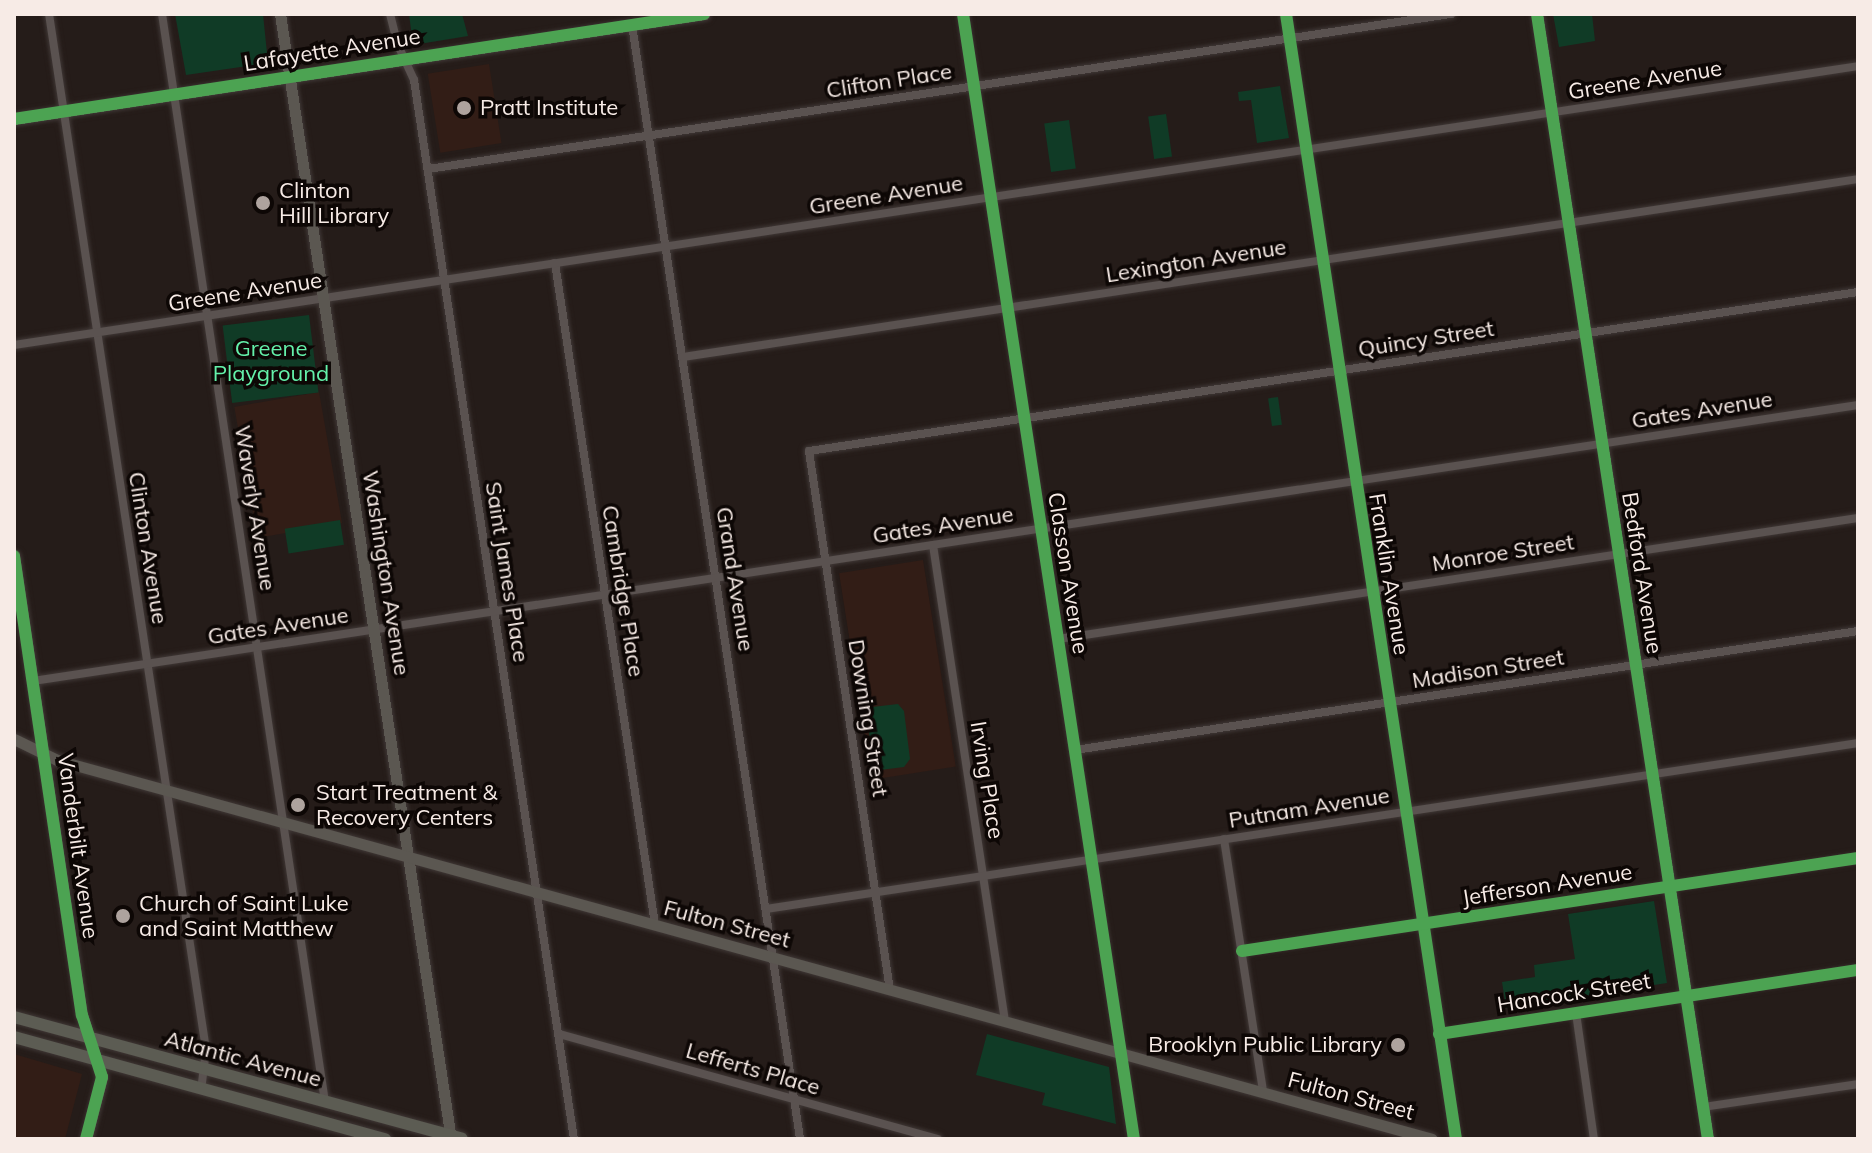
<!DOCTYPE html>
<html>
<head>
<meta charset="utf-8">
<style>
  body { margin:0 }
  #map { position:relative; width:1872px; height:1153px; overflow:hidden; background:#251c19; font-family:Mulish,sans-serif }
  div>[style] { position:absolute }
  .built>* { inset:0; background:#321d16; transform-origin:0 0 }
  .green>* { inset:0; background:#103b26; transform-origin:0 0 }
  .roads { filter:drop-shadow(0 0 2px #403836) drop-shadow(0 0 2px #403836) }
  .minor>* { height:8px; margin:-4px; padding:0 4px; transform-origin:4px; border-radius:4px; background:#5a5250 }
  .tertiary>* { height:10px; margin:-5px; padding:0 5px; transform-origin:5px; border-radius:5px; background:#5a5250 }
  .secondary>* { height:11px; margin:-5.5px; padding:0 5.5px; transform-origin:5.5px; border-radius:5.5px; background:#5b5751 }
  .primary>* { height:12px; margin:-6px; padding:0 6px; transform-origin:6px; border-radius:6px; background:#5c5c53 }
  .cycleway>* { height:12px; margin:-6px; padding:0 6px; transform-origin:6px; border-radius:6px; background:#4ca352 }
  .dots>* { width:22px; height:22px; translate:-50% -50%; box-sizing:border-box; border:4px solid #0d0705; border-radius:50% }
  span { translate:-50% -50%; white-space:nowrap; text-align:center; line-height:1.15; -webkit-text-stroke:7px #0d0705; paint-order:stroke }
  .street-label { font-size:22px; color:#f7ebe6 }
  .poi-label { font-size:22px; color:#f7ebe6 }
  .left { translate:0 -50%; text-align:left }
  .right { translate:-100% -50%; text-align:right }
  .park-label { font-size:22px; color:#64f1aa }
  .frame { position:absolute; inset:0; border:16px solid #f7ebe6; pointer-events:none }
</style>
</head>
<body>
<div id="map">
  <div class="built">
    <i style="left:489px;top:64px;width:80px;height:62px;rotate:81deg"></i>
    <i style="left:319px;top:392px;width:133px;height:86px;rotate:80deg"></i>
    <i style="left:923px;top:560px;width:209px;height:85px;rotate:81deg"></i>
    <i style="clip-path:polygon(14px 1054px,82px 1074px,65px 1139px,14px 1139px)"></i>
  </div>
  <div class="green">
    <i style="clip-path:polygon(175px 14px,263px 14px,268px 63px,186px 75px)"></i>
    <i style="clip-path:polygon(409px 14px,462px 14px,468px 36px,413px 45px)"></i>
    <i style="clip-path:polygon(1553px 14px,1592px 14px,1595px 41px,1559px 47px)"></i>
    <i style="clip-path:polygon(1280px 86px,1289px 138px,1257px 143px,1251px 100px,1239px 101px,1238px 92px)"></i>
    <i style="left:1166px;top:114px;width:43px;height:18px;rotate:82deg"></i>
    <i style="left:1069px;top:120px;width:49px;height:25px;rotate:82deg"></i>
    <i style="left:309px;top:315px;width:78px;height:87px;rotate:83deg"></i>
    <i style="left:1278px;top:397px;width:28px;height:10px;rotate:82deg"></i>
    <i style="left:340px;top:520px;width:25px;height:56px;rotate:81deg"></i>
    <i style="clip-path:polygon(898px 704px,904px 711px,910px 759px,904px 767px,880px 770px,874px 765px,866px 713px,872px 707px)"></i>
    <i style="clip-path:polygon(1654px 901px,1667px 983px,1506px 1008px,1502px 982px,1535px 977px,1534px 965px,1575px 959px,1568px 914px)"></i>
    <i style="clip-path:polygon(987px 1034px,1109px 1067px,1116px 1124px,1042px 1105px,1045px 1093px,976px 1075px)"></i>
  </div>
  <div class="roads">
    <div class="minor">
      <i style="left:49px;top:14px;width:1048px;rotate:81.38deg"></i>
      <i style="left:206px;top:1050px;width:38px;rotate:97deg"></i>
      <i style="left:162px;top:14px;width:1100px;rotate:81.48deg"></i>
      <i style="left:390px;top:14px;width:30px;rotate:76deg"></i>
      <i style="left:397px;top:43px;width:41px;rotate:65.3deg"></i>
      <i style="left:414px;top:80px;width:1071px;rotate:81.41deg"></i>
      <i style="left:632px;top:25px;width:1127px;rotate:81.42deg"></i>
      <i style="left:428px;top:169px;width:1035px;rotate:-8.62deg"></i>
      <i style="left:555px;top:263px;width:669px;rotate:81.4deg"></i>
      <i style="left:14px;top:345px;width:1865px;rotate:-8.6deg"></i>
      <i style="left:683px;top:357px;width:1188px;rotate:-8.61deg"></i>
      <i style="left:933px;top:545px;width:481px;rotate:81.4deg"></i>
      <i style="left:1058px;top:639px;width:809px;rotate:-8.6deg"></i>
      <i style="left:33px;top:681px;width:1846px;rotate:-8.6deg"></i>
      <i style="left:1075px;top:750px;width:792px;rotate:-8.64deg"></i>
      <i style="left:1224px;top:839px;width:256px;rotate:81.2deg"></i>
      <i style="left:766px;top:909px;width:1105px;rotate:-8.64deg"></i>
      <i style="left:1242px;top:951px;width:623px;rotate:-8.59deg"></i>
      <i style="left:890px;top:990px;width:545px;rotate:-98.55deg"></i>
      <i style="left:809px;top:451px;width:1061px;rotate:-8.62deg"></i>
      <i style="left:1576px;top:1013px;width:127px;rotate:81.9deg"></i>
      <i style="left:559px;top:1034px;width:393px;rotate:15.5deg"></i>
      <i style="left:1439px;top:1034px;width:424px;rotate:-8.7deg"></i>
      <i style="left:1703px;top:1107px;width:157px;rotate:-8.4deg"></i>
    </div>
    <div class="tertiary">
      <i style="left:963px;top:14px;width:1138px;rotate:81.36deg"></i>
      <i style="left:1286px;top:14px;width:1138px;rotate:81.41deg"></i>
    </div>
    <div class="secondary">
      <i style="left:280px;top:14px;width:1138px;rotate:81.36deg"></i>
      <i style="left:1537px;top:14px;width:1138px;rotate:81.36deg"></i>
      <i style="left:14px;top:119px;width:698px;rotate:-8.65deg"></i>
      <i style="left:14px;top:556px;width:464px;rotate:81.6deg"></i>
      <i style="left:82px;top:1015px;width:65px;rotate:72.1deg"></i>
      <i style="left:102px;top:1077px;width:64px;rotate:104.5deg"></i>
      <i style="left:14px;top:739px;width:48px;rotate:26deg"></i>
      <i style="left:57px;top:760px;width:1426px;rotate:15.41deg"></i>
    </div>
    <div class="primary">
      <i style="left:14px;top:1017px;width:464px;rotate:15.2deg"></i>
      <i style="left:14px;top:1037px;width:385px;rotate:15.4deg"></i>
    </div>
  </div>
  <div class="cycleway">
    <i style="left:963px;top:14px;width:1138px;rotate:81.36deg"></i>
    <i style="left:1286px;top:14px;width:1138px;rotate:81.41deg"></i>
    <i style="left:1537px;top:14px;width:1138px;rotate:81.36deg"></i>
    <i style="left:14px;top:119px;width:698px;rotate:-8.65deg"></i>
    <i style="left:14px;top:556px;width:464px;rotate:81.6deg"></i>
    <i style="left:82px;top:1015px;width:65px;rotate:72.1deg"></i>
    <i style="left:102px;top:1077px;width:64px;rotate:104.5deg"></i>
    <i style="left:1242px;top:951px;width:623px;rotate:-8.59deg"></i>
    <i style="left:1439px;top:1034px;width:424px;rotate:-8.7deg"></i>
  </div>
  <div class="dots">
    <i style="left:464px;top:108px;background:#aea39e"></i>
    <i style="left:263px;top:203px;background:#aea39e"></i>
    <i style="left:298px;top:805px;background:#aea39e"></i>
    <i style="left:123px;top:916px;background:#aea39e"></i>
    <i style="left:1398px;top:1045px;background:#aea39e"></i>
  </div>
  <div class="street-label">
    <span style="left:332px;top:50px;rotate:-9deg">Lafayette Avenue</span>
    <span style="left:1645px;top:80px;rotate:-9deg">Greene Avenue</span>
    <span style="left:889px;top:81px;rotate:-9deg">Clifton Place</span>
    <span style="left:886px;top:195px;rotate:-9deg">Greene Avenue</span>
    <span style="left:1196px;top:261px;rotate:-9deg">Lexington Avenue</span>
    <span style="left:245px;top:292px;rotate:-9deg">Greene Avenue</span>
    <span style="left:1426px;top:339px;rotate:-9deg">Quincy Street</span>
    <span style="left:1702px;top:410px;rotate:-9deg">Gates Avenue</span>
    <span style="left:255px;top:508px;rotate:81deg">Waverly Avenue</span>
    <span style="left:943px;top:525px;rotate:-9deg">Gates Avenue</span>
    <span style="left:148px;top:548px;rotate:81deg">Clinton Avenue</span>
    <span style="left:1503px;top:553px;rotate:-9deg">Monroe Street</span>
    <span style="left:507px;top:572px;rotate:81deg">Saint James Place</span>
    <span style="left:386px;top:573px;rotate:81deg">Washington Avenue</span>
    <span style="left:1068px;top:573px;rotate:81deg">Classon Avenue</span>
    <span style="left:1642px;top:573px;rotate:81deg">Bedford Avenue</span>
    <span style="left:1389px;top:574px;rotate:81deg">Franklin Avenue</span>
    <span style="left:735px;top:579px;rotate:81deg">Grand Avenue</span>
    <span style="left:623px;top:591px;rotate:81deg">Cambridge Place</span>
    <span style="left:278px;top:626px;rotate:-9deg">Gates Avenue</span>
    <span style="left:1488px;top:669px;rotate:-9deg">Madison Street</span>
    <span style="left:868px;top:718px;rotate:81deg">Downing Street</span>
    <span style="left:987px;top:780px;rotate:81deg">Irving Place</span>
    <span style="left:1309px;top:808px;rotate:-9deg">Putnam Avenue</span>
    <span style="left:78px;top:846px;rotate:82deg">Vanderbilt Avenue</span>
    <span style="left:1547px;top:885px;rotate:-9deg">Jefferson Avenue</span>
    <span style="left:727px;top:924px;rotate:15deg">Fulton Street</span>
    <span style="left:1574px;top:993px;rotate:-9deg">Hancock Street</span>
    <span style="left:243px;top:1059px;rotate:15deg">Atlantic Avenue</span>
    <span style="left:753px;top:1069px;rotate:16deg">Lefferts Place</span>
    <span style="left:1351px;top:1096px;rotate:15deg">Fulton Street</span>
  </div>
  <div class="poi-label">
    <span class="left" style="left:480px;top:108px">Pratt Institute</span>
    <span class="left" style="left:279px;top:203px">Clinton<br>Hill Library</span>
    <span class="left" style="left:316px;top:805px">Start Treatment &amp;<br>Recovery Centers</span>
    <span class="left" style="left:139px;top:916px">Church of Saint Luke<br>and Saint Matthew</span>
    <span class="right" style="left:1382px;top:1045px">Brooklyn Public Library</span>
  </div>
  <div class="park-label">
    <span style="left:271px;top:361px">Greene<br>Playground</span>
  </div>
  <div class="frame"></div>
</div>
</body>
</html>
